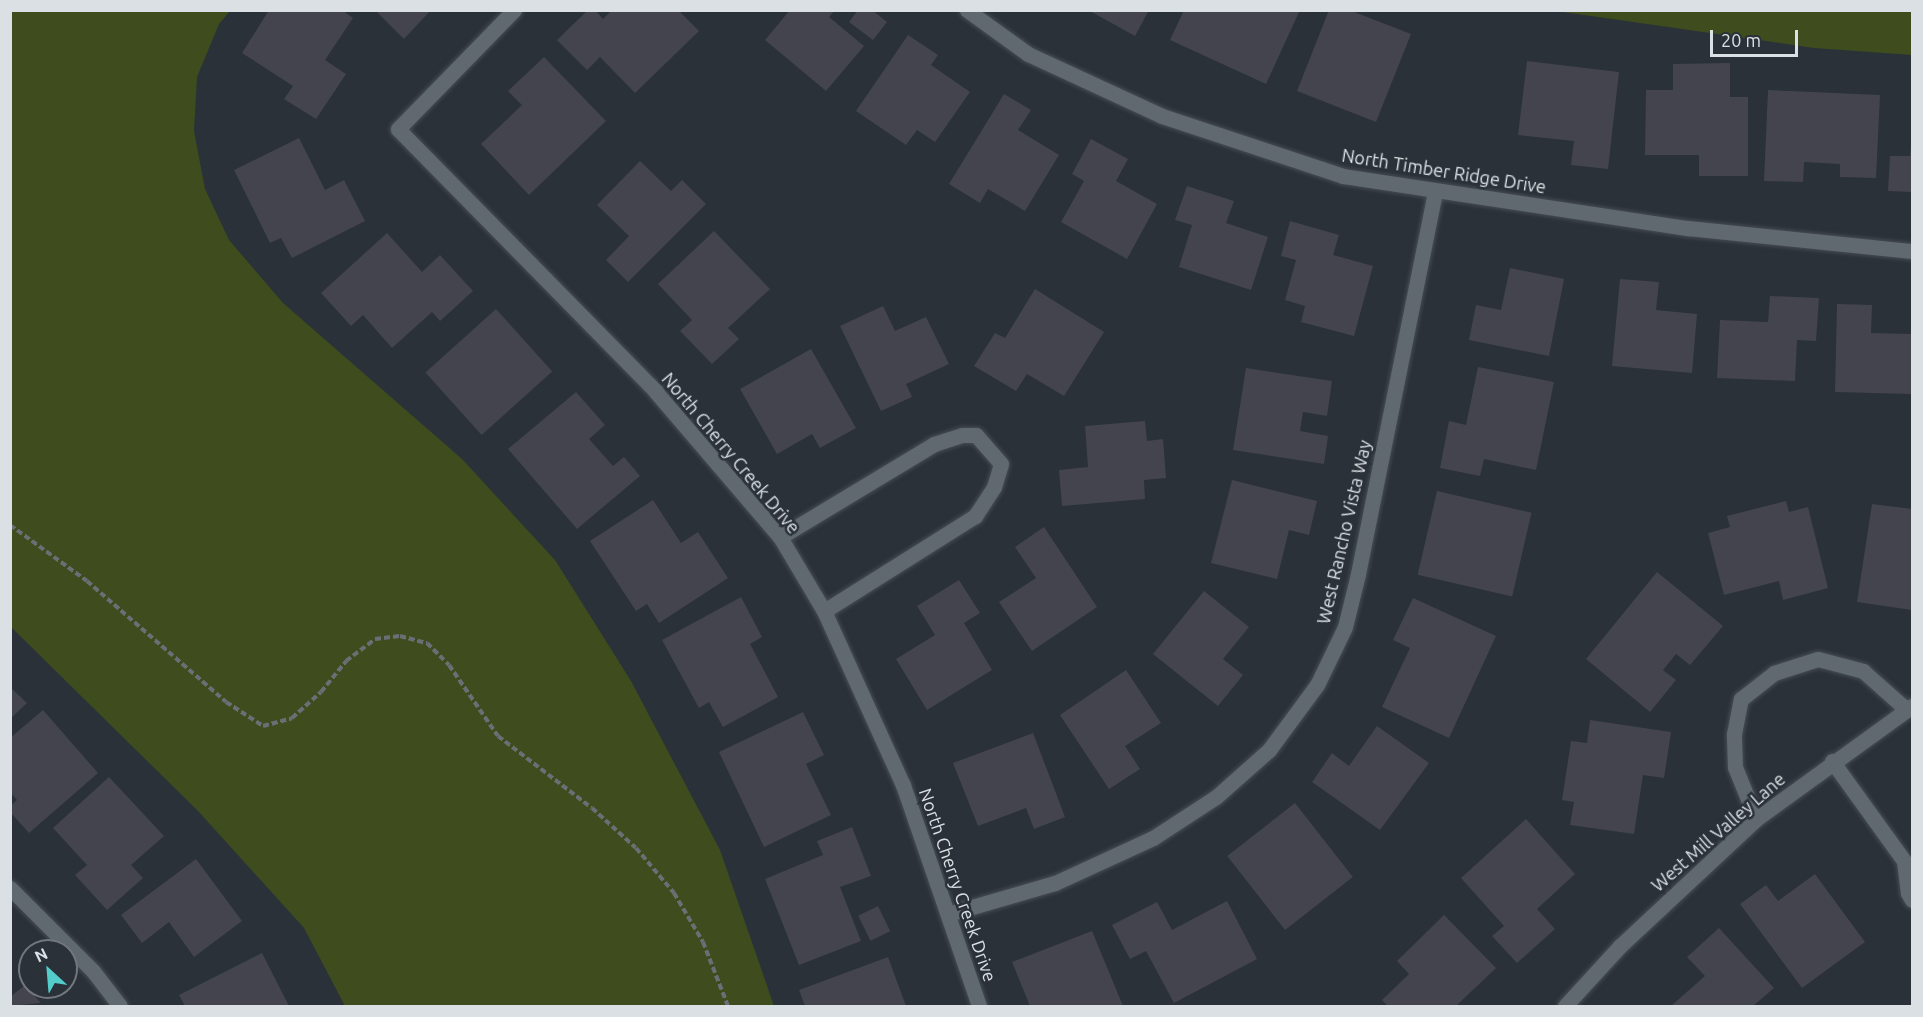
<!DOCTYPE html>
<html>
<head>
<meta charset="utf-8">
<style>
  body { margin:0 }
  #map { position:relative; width:1923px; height:1017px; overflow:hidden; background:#2a3138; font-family:Ubuntu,sans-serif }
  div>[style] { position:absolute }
  .green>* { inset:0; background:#3e4c1e }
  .building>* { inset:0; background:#44444e; transform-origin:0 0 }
  .path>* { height:4px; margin-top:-2px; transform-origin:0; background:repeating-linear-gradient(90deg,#696f75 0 6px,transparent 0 9px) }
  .roads { filter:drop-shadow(0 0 2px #464d52) drop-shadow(0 0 2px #464d52) }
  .street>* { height:15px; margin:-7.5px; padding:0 7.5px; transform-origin:7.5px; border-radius:7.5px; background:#616970 }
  span { translate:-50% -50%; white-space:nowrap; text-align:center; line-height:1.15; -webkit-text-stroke:5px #2a3138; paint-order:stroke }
  .street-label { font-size:18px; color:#dbe0e4 }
  .frame { position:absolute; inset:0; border:12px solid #dbe0e4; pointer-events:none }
  .north { position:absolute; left:18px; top:939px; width:60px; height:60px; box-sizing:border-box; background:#2a3138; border:2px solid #71777d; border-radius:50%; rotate:334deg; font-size:16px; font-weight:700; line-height:24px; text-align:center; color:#dbe0e4 }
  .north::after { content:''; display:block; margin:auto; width:21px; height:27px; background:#53cdca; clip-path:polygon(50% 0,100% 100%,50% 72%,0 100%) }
  .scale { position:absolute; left:1710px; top:30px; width:88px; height:27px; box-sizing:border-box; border:3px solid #dbe0e4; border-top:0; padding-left:8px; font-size:18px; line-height:21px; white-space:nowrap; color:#dbe0e4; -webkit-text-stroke:4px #2a3138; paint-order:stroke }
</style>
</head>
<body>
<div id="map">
  <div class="green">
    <i style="clip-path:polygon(10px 11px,230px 11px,219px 24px,197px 77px,194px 131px,205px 189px,229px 240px,283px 303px,462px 459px,555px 560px,631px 681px,720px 850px,774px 1006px,345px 1006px,304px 928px,198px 811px,11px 627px)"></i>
    <i style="clip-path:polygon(1556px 11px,1912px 11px,1912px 55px,1814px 48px)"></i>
  </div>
  <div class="building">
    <i style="clip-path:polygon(269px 10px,342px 10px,353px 18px,325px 60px,346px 74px,316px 119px,284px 99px,293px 86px,242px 53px)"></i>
    <i style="clip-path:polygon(375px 10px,431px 10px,404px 39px)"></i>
    <i style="clip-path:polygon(588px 10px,595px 10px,603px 19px,612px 10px,678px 10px,699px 31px,635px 93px,600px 57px,587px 70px,557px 40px)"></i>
    <i style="clip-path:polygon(790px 10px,835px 10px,829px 17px,864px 46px,826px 91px,765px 40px)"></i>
    <i style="clip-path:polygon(858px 10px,872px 10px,887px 22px,873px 40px,849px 22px)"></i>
    <i style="clip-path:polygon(1088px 10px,1149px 10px,1135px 36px)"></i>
    <i style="clip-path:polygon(1184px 10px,1296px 10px,1299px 12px,1266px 84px,1170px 40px)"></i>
    <i style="clip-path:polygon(1329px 10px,1349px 10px,1411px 34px,1376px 122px,1297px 91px)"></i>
    <i style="clip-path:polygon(908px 35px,938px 55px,931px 65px,970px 92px,935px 142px,917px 130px,906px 145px,856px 111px)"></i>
    <i style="clip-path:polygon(544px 57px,606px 121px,529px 195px,481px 144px,522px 105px,508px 91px)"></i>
    <i style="clip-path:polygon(1527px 61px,1619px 72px,1608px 169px,1571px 165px,1574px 141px,1518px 135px)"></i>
    <i style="clip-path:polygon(1730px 63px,1730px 97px,1748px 97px,1748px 176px,1699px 176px,1699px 155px,1645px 155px,1646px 90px,1673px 90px,1673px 64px)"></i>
    <i style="clip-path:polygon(1768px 90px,1880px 95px,1876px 178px,1840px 177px,1840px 164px,1804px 162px,1803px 182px,1764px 181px)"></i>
    <i style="clip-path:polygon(1004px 94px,1031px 110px,1018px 130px,1059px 155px,1025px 211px,988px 189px,980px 203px,949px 184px)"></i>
    <i style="clip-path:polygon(299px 138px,325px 190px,344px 180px,365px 221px,292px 258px,281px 238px,270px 243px,234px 170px)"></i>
    <i style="clip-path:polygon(1091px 139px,1128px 159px,1116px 181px,1157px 204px,1127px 259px,1061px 222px,1084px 181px,1072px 174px)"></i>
    <i style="clip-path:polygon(1911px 145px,1912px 192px,1888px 191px,1890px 156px,1910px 156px)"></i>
    <i style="clip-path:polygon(640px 161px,671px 191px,682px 180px,706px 204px,628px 282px,606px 260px,629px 236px,597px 205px)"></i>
    <i style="clip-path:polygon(1187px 186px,1234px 201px,1226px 223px,1268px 237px,1251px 290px,1179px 267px,1192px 225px,1175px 220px)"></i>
    <i style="clip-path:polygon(1290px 221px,1339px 235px,1333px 255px,1373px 266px,1354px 336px,1301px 322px,1305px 306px,1285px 300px,1296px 260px,1281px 256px)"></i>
    <i style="clip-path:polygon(714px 231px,770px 289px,728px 328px,739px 339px,712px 364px,680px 331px,692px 320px,658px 284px)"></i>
    <i style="clip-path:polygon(387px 233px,422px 272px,440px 255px,473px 291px,440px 321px,432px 312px,392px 348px,363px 315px,351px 326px,321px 293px)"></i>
    <i style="clip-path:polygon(1510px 268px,1564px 279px,1549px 356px,1469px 340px,1476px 305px,1501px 310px)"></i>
    <i style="clip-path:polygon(1620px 279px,1659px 282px,1656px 310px,1697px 314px,1692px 373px,1612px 366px)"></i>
    <i style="clip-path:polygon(1035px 289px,1104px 332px,1064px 396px,1027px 374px,1016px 391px,974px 366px,995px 333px,1005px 338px)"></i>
    <i style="clip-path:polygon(1770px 296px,1819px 298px,1816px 341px,1797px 340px,1795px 381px,1717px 378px,1720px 320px,1768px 322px)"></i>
    <i style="clip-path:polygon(1837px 304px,1872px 305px,1871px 333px,1912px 334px,1911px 394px,1835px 392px)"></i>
    <i style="clip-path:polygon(883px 306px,895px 331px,926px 317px,949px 364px,906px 384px,912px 397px,881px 411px,840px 326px)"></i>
    <i style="left:496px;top:309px;width:84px;height:95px;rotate:48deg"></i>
    <i style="clip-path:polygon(811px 349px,856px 428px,820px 448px,812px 434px,777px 454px,740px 389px)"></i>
    <i style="clip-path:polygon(1478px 367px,1554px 382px,1536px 470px,1484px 459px,1480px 476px,1440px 468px,1449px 421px,1466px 425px)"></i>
    <i style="clip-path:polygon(1246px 368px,1332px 381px,1327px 416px,1303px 412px,1300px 431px,1328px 436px,1324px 464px,1233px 450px)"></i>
    <i style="clip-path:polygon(576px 392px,605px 425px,589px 439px,613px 466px,624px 457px,640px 476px,577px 529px,508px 449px)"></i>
    <i style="clip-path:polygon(1145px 421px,1147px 441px,1163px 439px,1166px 478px,1144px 480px,1145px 499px,1062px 506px,1059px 470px,1088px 467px,1085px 426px)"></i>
    <i style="clip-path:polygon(1232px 480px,1317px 501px,1309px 535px,1289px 530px,1277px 579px,1211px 563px)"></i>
    <i style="left:1437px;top:491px;width:97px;height:86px;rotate:13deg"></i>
    <i style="clip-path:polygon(653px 500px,681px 543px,698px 532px,728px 578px,659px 623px,647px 604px,636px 611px,590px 541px)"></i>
    <i style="clip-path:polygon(1786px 501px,1789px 512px,1808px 507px,1828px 588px,1783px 600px,1779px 581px,1724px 595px,1708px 533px,1730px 527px,1727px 516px)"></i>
    <i style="clip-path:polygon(1872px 504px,1912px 509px,1912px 610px,1857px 602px)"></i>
    <i style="clip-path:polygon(1044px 527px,1097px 607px,1032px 651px,999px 602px,1036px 578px,1015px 547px)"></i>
    <i style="clip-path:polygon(1657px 572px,1723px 626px,1690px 665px,1676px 654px,1663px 670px,1676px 680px,1650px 712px,1586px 659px)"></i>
    <i style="clip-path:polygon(959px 580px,980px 613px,964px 623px,992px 670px,927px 710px,896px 659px,935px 635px,917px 606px)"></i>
    <i style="clip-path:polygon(1204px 591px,1249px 627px,1223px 659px,1243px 675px,1218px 706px,1153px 654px)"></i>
    <i style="clip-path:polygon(741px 597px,762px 637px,750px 644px,778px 697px,723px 727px,709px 702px,699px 708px,662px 640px)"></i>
    <i style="clip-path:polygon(1413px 598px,1496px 636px,1449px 738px,1382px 707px,1410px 648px,1393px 640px)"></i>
    <i style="clip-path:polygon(1126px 670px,1161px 723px,1125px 746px,1140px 769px,1109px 789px,1060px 715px)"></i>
    <i style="clip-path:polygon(10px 687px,27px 703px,10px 719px)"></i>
    <i style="clip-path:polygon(43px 710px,98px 773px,29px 833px,10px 812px,10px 806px,17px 800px,10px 792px,10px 738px)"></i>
    <i style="clip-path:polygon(803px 712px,824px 755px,806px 764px,831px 815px,764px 847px,719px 752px)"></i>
    <i style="clip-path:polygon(1590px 720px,1671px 732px,1664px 778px,1643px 775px,1634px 834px,1570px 825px,1574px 802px,1562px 800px,1571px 741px,1587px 743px)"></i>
    <i style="clip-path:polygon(1377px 726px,1429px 763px,1380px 830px,1312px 782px,1332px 753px,1349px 766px)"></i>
    <i style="clip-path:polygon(1033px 733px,1065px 817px,1034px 829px,1026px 808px,978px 826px,953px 763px)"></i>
    <i style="clip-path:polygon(109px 777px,164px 836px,131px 865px,143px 878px,107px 910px,75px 875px,87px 865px,53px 828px)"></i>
    <i style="left:1295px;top:803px;width:94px;height:86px;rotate:52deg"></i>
    <i style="clip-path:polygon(1526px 819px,1575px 874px,1537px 909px,1555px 929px,1517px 963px,1492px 936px,1504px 926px,1461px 878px)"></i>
    <i style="clip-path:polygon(852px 827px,871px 876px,840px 887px,861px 941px,799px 965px,765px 879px,823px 855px,817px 841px)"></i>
    <i style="clip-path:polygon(196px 859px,242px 921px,194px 957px,169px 922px,142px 943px,121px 915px)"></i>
    <i style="clip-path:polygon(1815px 874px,1865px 942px,1802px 988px,1740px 904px,1766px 885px,1778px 901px)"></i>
    <i style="clip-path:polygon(1227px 901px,1257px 959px,1174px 1003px,1146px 951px,1130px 959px,1112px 925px,1157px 902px,1172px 930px)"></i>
    <i style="left:878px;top:906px;width:28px;height:22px;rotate:64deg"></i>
    <i style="clip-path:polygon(1444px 915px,1496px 968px,1456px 1006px,1388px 1006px,1382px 1000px,1409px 974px,1397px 961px)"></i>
    <i style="clip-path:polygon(1719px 928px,1774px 988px,1753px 1006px,1671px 1006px,1705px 976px,1687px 957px)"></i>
    <i style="clip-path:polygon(1092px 931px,1123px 1006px,1030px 1006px,1012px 962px)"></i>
    <i style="clip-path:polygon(262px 953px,289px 1006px,185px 1006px,179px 995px)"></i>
    <i style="clip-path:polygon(888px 957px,906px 1006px,805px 1006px,799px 990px)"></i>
    <i style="clip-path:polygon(25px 985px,41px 1003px,10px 1006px,10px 997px)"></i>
  </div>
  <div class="path">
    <i style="left:10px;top:525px;width:95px;rotate:36deg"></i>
    <i style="left:87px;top:581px;width:184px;rotate:41deg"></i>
    <i style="left:226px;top:702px;width:44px;rotate:33deg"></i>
    <i style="left:263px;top:726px;width:30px;rotate:-15deg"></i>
    <i style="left:292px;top:718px;width:39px;rotate:-42deg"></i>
    <i style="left:321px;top:692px;width:40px;rotate:-51deg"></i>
    <i style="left:346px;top:661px;width:36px;rotate:-37deg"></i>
    <i style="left:375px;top:639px;width:25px;rotate:-7deg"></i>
    <i style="left:400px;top:636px;width:28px;rotate:15deg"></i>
    <i style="left:427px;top:643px;width:31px;rotate:45deg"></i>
    <i style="left:449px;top:665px;width:86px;rotate:55.4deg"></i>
    <i style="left:498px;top:736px;width:118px;rotate:37.5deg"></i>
    <i style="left:592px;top:808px;width:59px;rotate:42.3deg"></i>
    <i style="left:636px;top:848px;width:59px;rotate:49.8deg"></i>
    <i style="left:674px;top:893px;width:57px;rotate:59.4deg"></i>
    <i style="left:703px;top:942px;width:69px;rotate:68.7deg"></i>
  </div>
  <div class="roads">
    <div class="street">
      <i style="left:514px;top:10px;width:166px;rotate:134.3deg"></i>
      <i style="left:398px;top:129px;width:368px;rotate:45.5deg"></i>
      <i style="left:656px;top:392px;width:191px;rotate:49.5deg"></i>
      <i style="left:780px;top:537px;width:86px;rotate:59.3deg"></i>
      <i style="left:824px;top:611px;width:191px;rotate:65.6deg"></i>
      <i style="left:903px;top:785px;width:234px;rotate:71deg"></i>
      <i style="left:967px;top:10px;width:75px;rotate:35.8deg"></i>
      <i style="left:1028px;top:54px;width:148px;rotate:24.8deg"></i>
      <i style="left:1162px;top:116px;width:191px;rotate:18.3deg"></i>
      <i style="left:1343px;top:176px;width:349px;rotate:8.6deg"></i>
      <i style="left:1688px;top:228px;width:225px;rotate:5.9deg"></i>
      <i style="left:780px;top:537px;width:180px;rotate:-31.1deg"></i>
      <i style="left:934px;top:444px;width:29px;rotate:-18deg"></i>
      <i style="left:962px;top:435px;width:14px"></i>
      <i style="left:976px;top:435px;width:38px;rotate:49deg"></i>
      <i style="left:1001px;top:464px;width:24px;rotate:107deg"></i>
      <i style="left:994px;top:487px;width:35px;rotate:123deg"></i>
      <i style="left:975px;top:516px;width:178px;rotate:147.8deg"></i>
      <i style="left:1832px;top:761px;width:123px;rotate:54.2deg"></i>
      <i style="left:1904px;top:861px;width:32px;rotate:83deg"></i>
      <i style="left:1908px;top:893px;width:8px;rotate:60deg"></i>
      <i style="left:1756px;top:819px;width:56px;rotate:-112deg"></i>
      <i style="left:1735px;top:767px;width:33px;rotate:-92deg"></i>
      <i style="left:1734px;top:734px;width:36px;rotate:-79deg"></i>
      <i style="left:1741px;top:699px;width:42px;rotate:-38.2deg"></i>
      <i style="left:1774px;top:673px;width:46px;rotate:-17.7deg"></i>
      <i style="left:1818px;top:659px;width:47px;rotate:14.9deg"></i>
      <i style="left:1863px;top:671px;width:57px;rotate:41.5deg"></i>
      <i style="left:10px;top:888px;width:117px;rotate:45deg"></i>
      <i style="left:93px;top:971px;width:44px;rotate:52.4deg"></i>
      <i style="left:948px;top:914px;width:111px;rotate:-16.2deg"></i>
      <i style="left:1055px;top:883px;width:108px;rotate:-24.7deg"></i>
      <i style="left:1153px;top:838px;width:75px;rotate:-33.1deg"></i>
      <i style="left:1216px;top:797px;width:71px;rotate:-41.6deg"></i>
      <i style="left:1269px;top:750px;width:81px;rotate:-53.6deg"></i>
      <i style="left:1317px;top:685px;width:64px;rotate:-64.2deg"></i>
      <i style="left:1345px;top:627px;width:55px;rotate:-76.2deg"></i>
      <i style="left:1358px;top:574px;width:389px;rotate:-78.6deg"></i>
      <i style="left:1565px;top:1006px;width:81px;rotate:-47.5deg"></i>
      <i style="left:1620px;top:946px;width:186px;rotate:-43deg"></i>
      <i style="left:1756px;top:819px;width:193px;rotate:-35.9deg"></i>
    </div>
  </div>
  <div class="street-label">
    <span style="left:1444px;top:171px;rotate:9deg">North Timber Ridge Drive</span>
    <span style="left:731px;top:453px;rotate:50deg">North Cherry Creek Drive</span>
    <span style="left:1344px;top:532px;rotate:-77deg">West Rancho Vista Way</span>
    <span style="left:1718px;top:832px;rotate:-41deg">West Mill Valley Lane</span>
    <span style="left:958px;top:885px;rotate:71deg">North Cherry Creek Drive</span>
  </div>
  <div class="frame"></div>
  <div class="north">N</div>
  <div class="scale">20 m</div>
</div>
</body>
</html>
